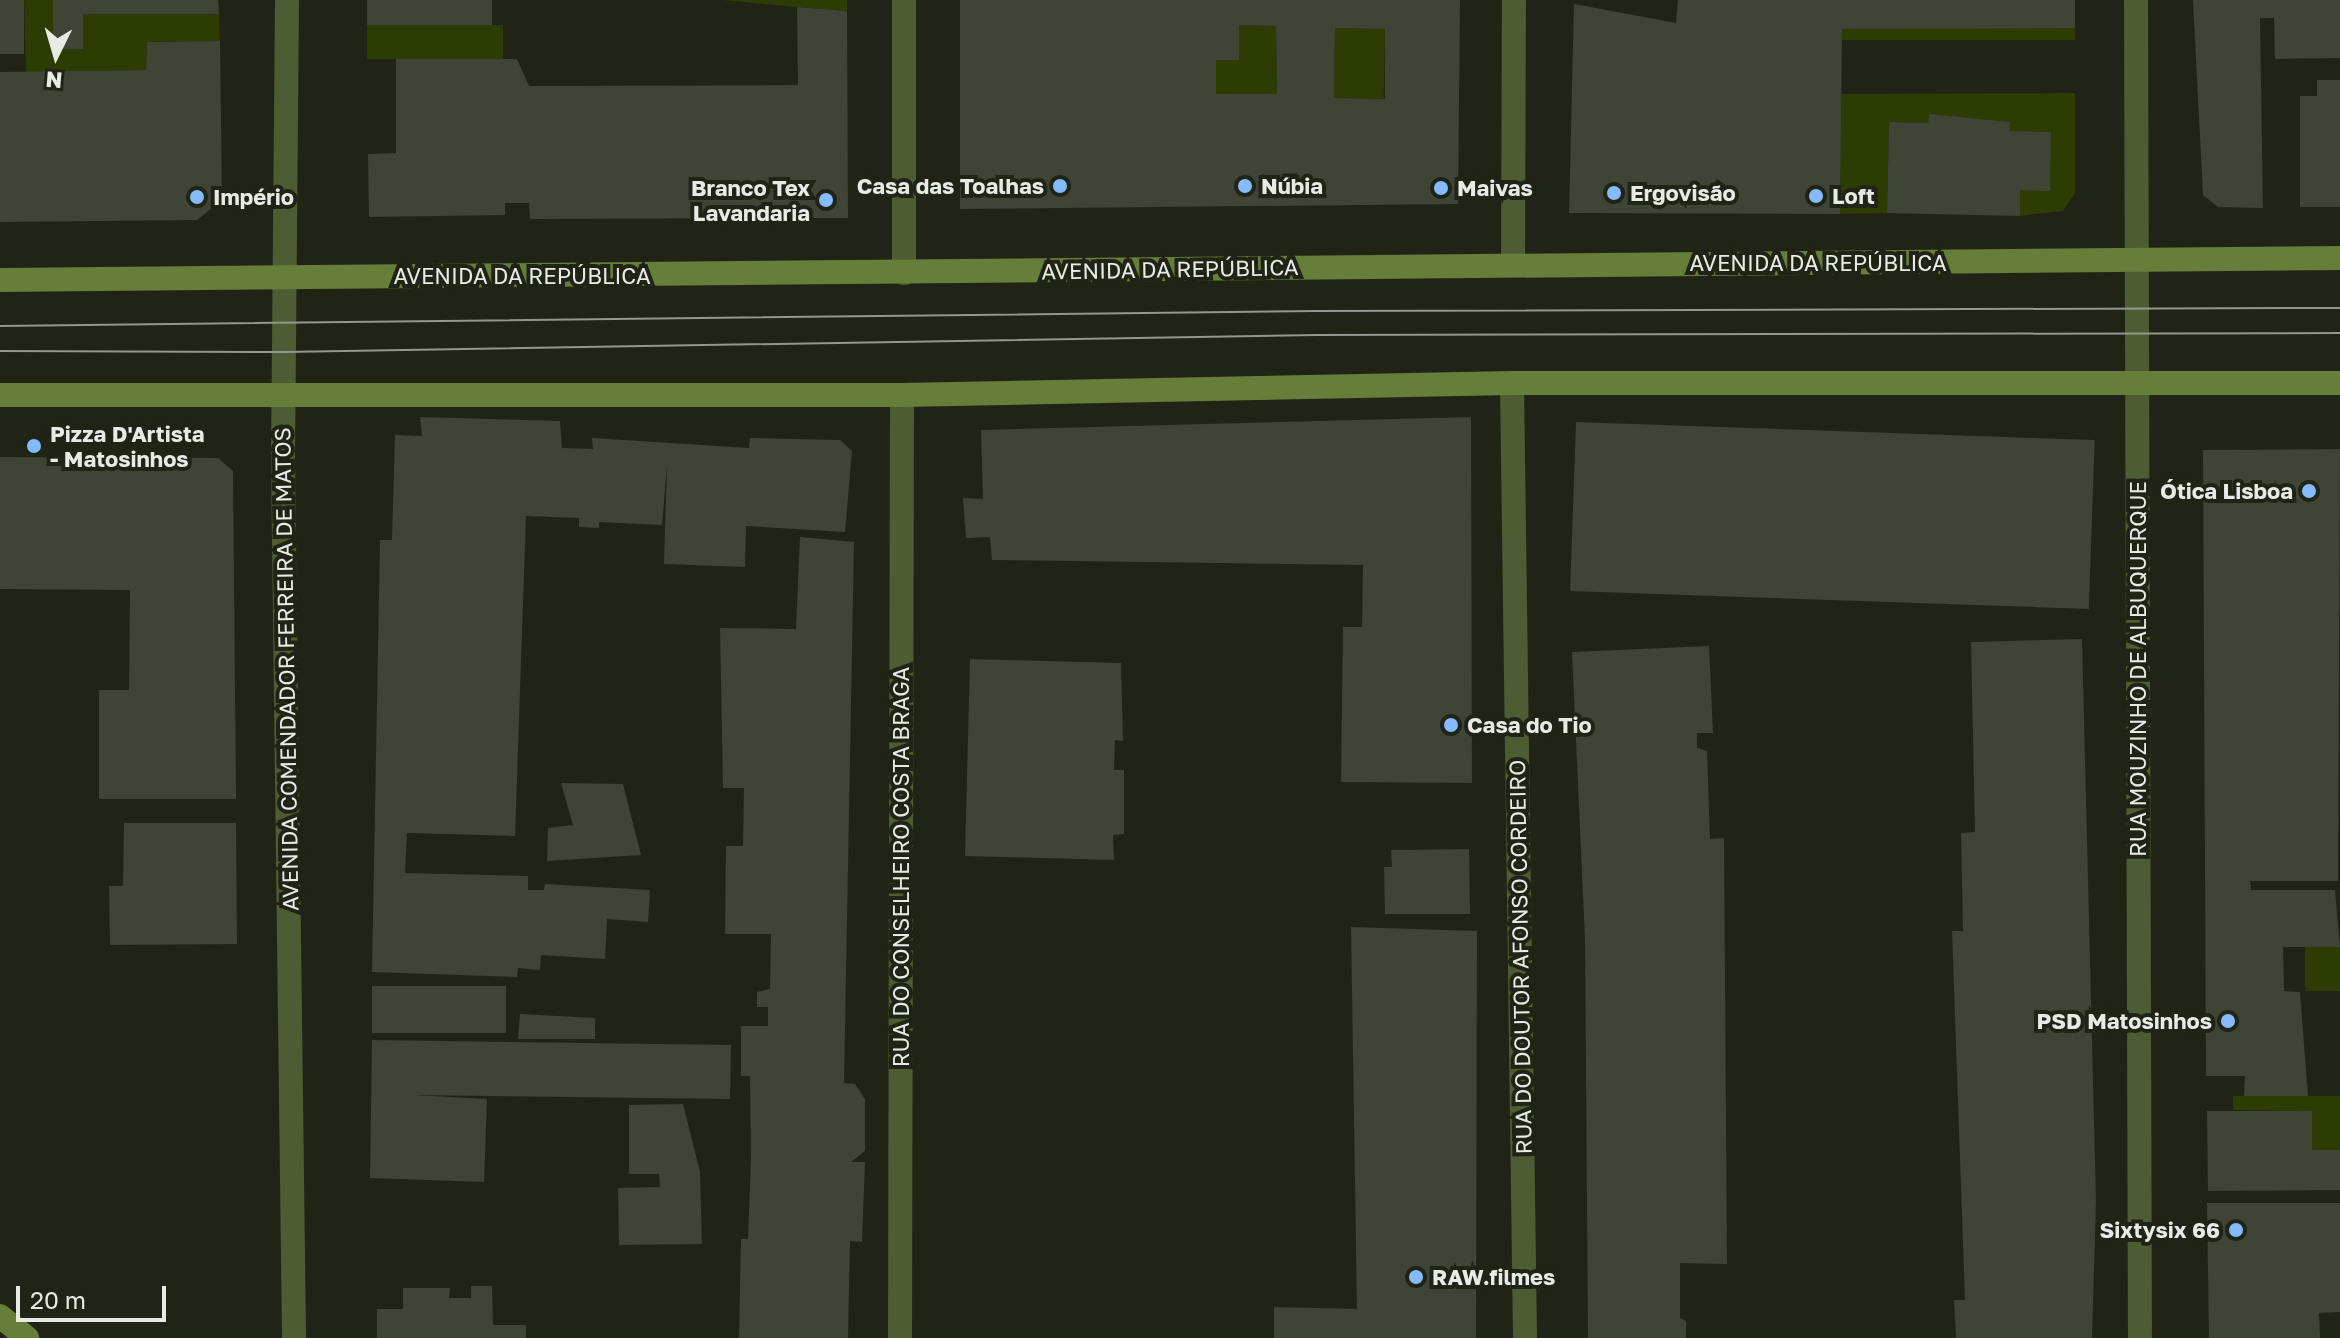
<!DOCTYPE html>
<html>
<head>
<meta charset="utf-8">
<style>
  body { margin:0 }
  #map { position:relative; width:2340px; height:1338px; overflow:hidden; background:#1f2417; font-family:"Golos Text",sans-serif }
  div>[style] { position:absolute }
  .green>* { inset:0; background:#2c3c02; transform-origin:0 0 }
  .building>* { inset:0; background:#3e4436; transform-origin:0 0 }
  .street>* { height:24px; margin:-12px; padding:0 12px; transform-origin:12px; border-radius:12px; background:#4e5c34 }
  .secondary>* { height:24px; margin:-12px; padding:0 12px; transform-origin:12px; border-radius:12px; background:#677d3a }
  .tram>* { height:2px; margin:-1px; padding:0 1px; transform-origin:1px; border-radius:1px; background:#93978d }
  .dots>* { width:22px; height:22px; translate:-50% -50%; box-sizing:border-box; border:4px solid #1f2417; border-radius:50% }
  span { translate:-50% -50%; white-space:nowrap; text-align:center; line-height:1.15; -webkit-text-stroke:8px #1f2417; paint-order:stroke }
  .poi-label { font-size:22px; color:#e8ebe3; font-weight:700 }
  .right { translate:-100% -50%; text-align:right }
  .left { translate:0 -50%; text-align:left }
  .street-label { font-size:22px; color:#e8ebe3 }
  .north { position:absolute; left:16px; top:16px; width:80px; height:80px; -webkit-text-stroke:6px #1f2417; paint-order:stroke; rotate:185deg; font-size:22px; font-weight:700; line-height:32px; text-align:center; color:#e8ebe3 }
  .north::after { content:''; display:block; margin:auto; width:28px; height:36px; background:#e8ebe3; clip-path:polygon(50% 0,100% 100%,50% 72%,0 100%) }
  .scale { position:absolute; left:16px; top:1286px; width:150px; height:36px; box-sizing:border-box; border:4px solid #e8ebe3; border-top:0; padding-left:10px; font-size:24px; line-height:28px; white-space:nowrap; color:#e8ebe3; -webkit-text-stroke:6px #1f2417; paint-order:stroke }
</style>
</head>
<body>
<div id="map">
  <div class="green">
    <i style="clip-path:polygon(24px 0,53px 0,53px 48px,83px 49px,83px 14px,219px 14px,220px 41px,147px 42px,146px 70px,26px 72px)"></i>
    <i style="clip-path:polygon(722px 0,847px 0,847px 11px,797px 7px)"></i>
    <i style="left:367px;top:25px;width:136px;height:34px"></i>
    <i style="clip-path:polygon(1239px 25px,1276px 26px,1277px 94px,1216px 94px,1216px 60px,1239px 60px)"></i>
    <i style="left:1335px;top:28px;width:50px;height:70px;rotate:1deg"></i>
    <i style="left:2075px;top:28px;width:12px;height:233px;rotate:90deg"></i>
    <i style="clip-path:polygon(2075px 93px,2075px 193px,2063px 211px,2020px 216px,2020px 190px,2051px 132px,2010px 131px,2009px 122px,1929px 115px,1928px 123px,1889px 122px,1887px 213px,1840px 214px,1841px 94px)"></i>
    <i style="left:2305px;top:947px;width:35px;height:44px"></i>
    <i style="clip-path:polygon(2233px 1096px,2340px 1096px,2340px 1150px,2312px 1150px,2312px 1111px,2233px 1110px)"></i>
  </div>
  <div class="building">
    <i style="left:0;top:0;width:24px;height:54px"></i>
    <i style="clip-path:polygon(53px 0,218px 0,219px 14px,83px 14px,83px 49px,53px 49px)"></i>
    <i style="left:367px;top:0;width:125px;height:25px"></i>
    <i style="clip-path:polygon(evenodd,960px 0,1460px 0,1458px 204px,960px 209px,960px 0,1239px 25px,1276px 26px,1277px 94px,1216px 94px,1216px 60px,1239px 60px,1239px 25px,960px 0,1335px 28px,1385px 29px,1385px 99px,1334px 98px,1335px 28px)"></i>
    <i style="clip-path:polygon(1678px 0,2075px 0,2075px 28px,1842px 29px,1840px 214px,1569px 213px,1574px 4px,1676px 23px)"></i>
    <i style="clip-path:polygon(2193px 0,2340px 0,2340px 58px,2275px 59px,2274px 18px,2260px 18px,2263px 208px,2218px 207px,2203px 195px)"></i>
    <i style="clip-path:polygon(797px 7px,847px 11px,848px 218px,530px 219px,529px 203px,505px 203px,505px 215px,369px 217px,368px 154px,396px 153px,396px 59px,517px 59px,529px 86px,798px 85px)"></i>
    <i style="clip-path:polygon(220px 41px,222px 200px,197px 220px,0 222px,0 72px,146px 70px,147px 42px)"></i>
    <i style="clip-path:polygon(2317px 80px,2340px 80px,2340px 207px,2300px 207px,2300px 96px,2317px 96px)"></i>
    <i style="clip-path:polygon(1929px 114px,2010px 122px,2010px 131px,2051px 132px,2050px 191px,2020px 190px,2020px 216px,1887px 213px,1889px 122px,1928px 123px)"></i>
    <i style="clip-path:polygon(420px 417px,560px 421px,562px 448px,593px 449px,592px 438px,749px 448px,750px 438px,840px 440px,852px 451px,845px 532px,746px 526px,745px 567px,664px 564px,667px 466px,662px 525px,599px 522px,599px 528px,579px 527px,579px 518px,526px 516px,515px 836px,407px 833px,405px 873px,528px 876px,528px 890px,544px 890px,545px 884px,650px 890px,648px 922px,607px 919px,605px 959px,541px 955px,540px 970px,518px 968px,517px 977px,372px 972px,380px 540px,392px 540px,395px 435px,422px 436px)"></i>
    <i style="clip-path:polygon(1471px 417px,1472px 783px,1341px 782px,1343px 627px,1362px 627px,1363px 565px,992px 560px,990px 537px,966px 538px,963px 498px,983px 499px,981px 430px)"></i>
    <i style="left:1576px;top:422px;width:519px;height:169px;rotate:2deg"></i>
    <i style="clip-path:polygon(2340px 449px,2338px 881px,2250px 881px,2251px 890px,2335px 890px,2340px 947px,2283px 947px,2284px 991px,2300px 992px,2308px 1096px,2244px 1096px,2245px 1076px,2206px 1076px,2203px 450px)"></i>
    <i style="clip-path:polygon(0 457px,218px 458px,233px 471px,236px 799px,99px 799px,99px 690px,129px 690px,130px 590px,0 589px)"></i>
    <i style="clip-path:polygon(800px 537px,854px 542px,844px 1083px,855px 1084px,865px 1099px,865px 1151px,851px 1162px,865px 1162px,862px 1242px,850px 1241px,848px 1338px,739px 1338px,741px 1239px,748px 1239px,751px 1159px,750px 1076px,741px 1076px,741px 1026px,768px 1026px,768px 1007px,757px 1007px,757px 992px,770px 989px,771px 934px,725px 934px,726px 846px,743px 846px,744px 788px,723px 788px,720px 628px,796px 629px)"></i>
    <i style="clip-path:polygon(2082px 639px,2096px 1201px,2092px 1338px,1956px 1338px,1954px 1300px,1965px 1300px,1952px 931px,1963px 931px,1961px 833px,1975px 832px,1971px 642px)"></i>
    <i style="clip-path:polygon(1709px 646px,1713px 733px,1697px 733px,1697px 748px,1707px 751px,1710px 839px,1724px 838px,1727px 1264px,1680px 1263px,1680px 1318px,1686px 1321px,1686px 1338px,1588px 1338px,1585px 939px,1572px 652px)"></i>
    <i style="clip-path:polygon(970px 659px,1121px 663px,1123px 741px,1115px 740px,1114px 770px,1124px 770px,1124px 834px,1113px 835px,1114px 860px,965px 856px)"></i>
    <i style="clip-path:polygon(561px 783px,623px 784px,641px 855px,547px 861px,548px 828px,573px 825px)"></i>
    <i style="clip-path:polygon(124px 823px,236px 823px,237px 944px,110px 945px,109px 886px,123px 886px)"></i>
    <i style="clip-path:polygon(1469px 849px,1470px 914px,1385px 914px,1384px 867px,1392px 867px,1391px 850px)"></i>
    <i style="clip-path:polygon(1351px 927px,1477px 931px,1476px 1338px,1274px 1338px,1274px 1307px,1357px 1309px)"></i>
    <i style="left:372px;top:986px;width:134px;height:47px"></i>
    <i style="clip-path:polygon(520px 1014px,595px 1018px,595px 1039px,518px 1039px)"></i>
    <i style="clip-path:polygon(372px 1040px,731px 1045px,730px 1099px,412px 1095px,487px 1099px,484px 1182px,370px 1178px)"></i>
    <i style="clip-path:polygon(683px 1104px,700px 1172px,702px 1244px,619px 1245px,618px 1188px,660px 1187px,659px 1174px,629px 1174px,629px 1105px)"></i>
    <i style="clip-path:polygon(2207px 1111px,2312px 1111px,2312px 1150px,2340px 1150px,2340px 1190px,2208px 1191px)"></i>
    <i style="clip-path:polygon(2207px 1203px,2340px 1203px,2340px 1312px,2319px 1313px,2320px 1338px,2209px 1338px)"></i>
    <i style="clip-path:polygon(471px 1286px,492px 1286px,493px 1325px,526px 1325px,526px 1338px,377px 1338px,377px 1309px,403px 1309px,403px 1288px,450px 1288px,449px 1298px,471px 1298px)"></i>
  </div>
  <div class="street">
    <i style="left:287px;top:0;width:461px;rotate:90.5deg"></i>
    <i style="left:283px;top:461px;width:877px;rotate:89.28deg"></i>
    <i style="left:904px;top:0;width:273px;rotate:90deg"></i>
    <i style="left:2136px;top:0;width:1338px;rotate:89.83deg"></i>
    <i style="left:1513px;top:264px;width:264px;rotate:-89.8deg"></i>
    <i style="left:1512px;top:383px;width:955px;rotate:89.22deg"></i>
    <i style="left:900px;top:1338px;width:943px;rotate:-89.88deg"></i>
  </div>
  <div class="secondary">
    <i style="left:0;top:280px;width:2340px;rotate:-0.54deg"></i>
    <i style="left:0;top:395px;width:902px"></i>
    <i style="left:902px;top:395px;width:610px;rotate:-1.13deg"></i>
    <i style="left:1512px;top:383px;width:828px"></i>
    <i style="left:0;top:1316px;width:35px;rotate:39deg"></i>
  </div>
  <div class="tram">
    <i style="left:0;top:326px;width:1317px;rotate:-0.65deg"></i>
    <i style="left:1317px;top:311px;width:1023px;rotate:-0.17deg"></i>
    <i style="left:0;top:351px;width:284px;rotate:0.2deg"></i>
    <i style="left:284px;top:352px;width:1033px;rotate:-0.94deg"></i>
    <i style="left:1317px;top:335px;width:1023px;rotate:-0.11deg"></i>
  </div>
  <div class="dots">
    <i style="left:1060px;top:186px;background:#85bbfb"></i>
    <i style="left:1245px;top:186px;background:#85bbfb"></i>
    <i style="left:1441px;top:188px;background:#85bbfb"></i>
    <i style="left:1614px;top:193px;background:#85bbfb"></i>
    <i style="left:1816px;top:196px;background:#85bbfb"></i>
    <i style="left:197px;top:197px;background:#85bbfb"></i>
    <i style="left:826px;top:200px;background:#85bbfb"></i>
    <i style="left:34px;top:446px;background:#85bbfb"></i>
    <i style="left:2309px;top:491px;background:#85bbfb"></i>
    <i style="left:1451px;top:725px;background:#85bbfb"></i>
    <i style="left:2228px;top:1021px;background:#85bbfb"></i>
    <i style="left:2236px;top:1230px;background:#85bbfb"></i>
    <i style="left:1416px;top:1277px;background:#85bbfb"></i>
  </div>
  <div class="poi-label">
    <span class="right" style="left:1044px;top:186px">Casa das Toalhas</span>
    <span class="left" style="left:1261px;top:186px">Núbia</span>
    <span class="right" style="left:810px;top:200px">Branco Tex<br>Lavandaria</span>
    <span class="left" style="left:1457px;top:188px">Maivas</span>
    <span class="left" style="left:1630px;top:193px">Ergovisão</span>
    <span class="left" style="left:1832px;top:196px">Loft</span>
    <span class="left" style="left:213px;top:197px">Império</span>
    <span class="left" style="left:50px;top:446px">Pizza D'Artista<br>- Matosinhos</span>
    <span class="right" style="left:2293px;top:491px">Ótica Lisboa</span>
    <span class="left" style="left:1467px;top:725px">Casa do Tio</span>
    <span class="right" style="left:2212px;top:1021px">PSD Matosinhos</span>
    <span class="right" style="left:2220px;top:1230px">Sixtysix 66</span>
    <span class="left" style="left:1432px;top:1277px">RAW.filmes</span>
  </div>
  <div class="street-label">
    <span style="left:1818px;top:263px">AVENIDA DA REPÚBLICA</span>
    <span style="left:1170px;top:269px;rotate:-1deg">AVENIDA DA REPÚBLICA</span>
    <span style="left:522px;top:276px">AVENIDA DA REPÚBLICA</span>
    <span style="left:286px;top:669px;rotate:-91deg">AVENIDA COMENDADOR FERREIRA DE MATOS</span>
    <span style="left:2138px;top:669px;rotate:-90deg">RUA MOUZINHO DE ALBUQUERQUE</span>
    <span style="left:901px;top:867px;rotate:-90deg">RUA DO CONSELHEIRO COSTA BRAGA</span>
    <span style="left:1520px;top:957px;rotate:-91deg">RUA DO DOUTOR AFONSO CORDEIRO</span>
  </div>
  <div class="north">N</div>
  <div class="scale">20 m</div>
</div>
</body>
</html>
